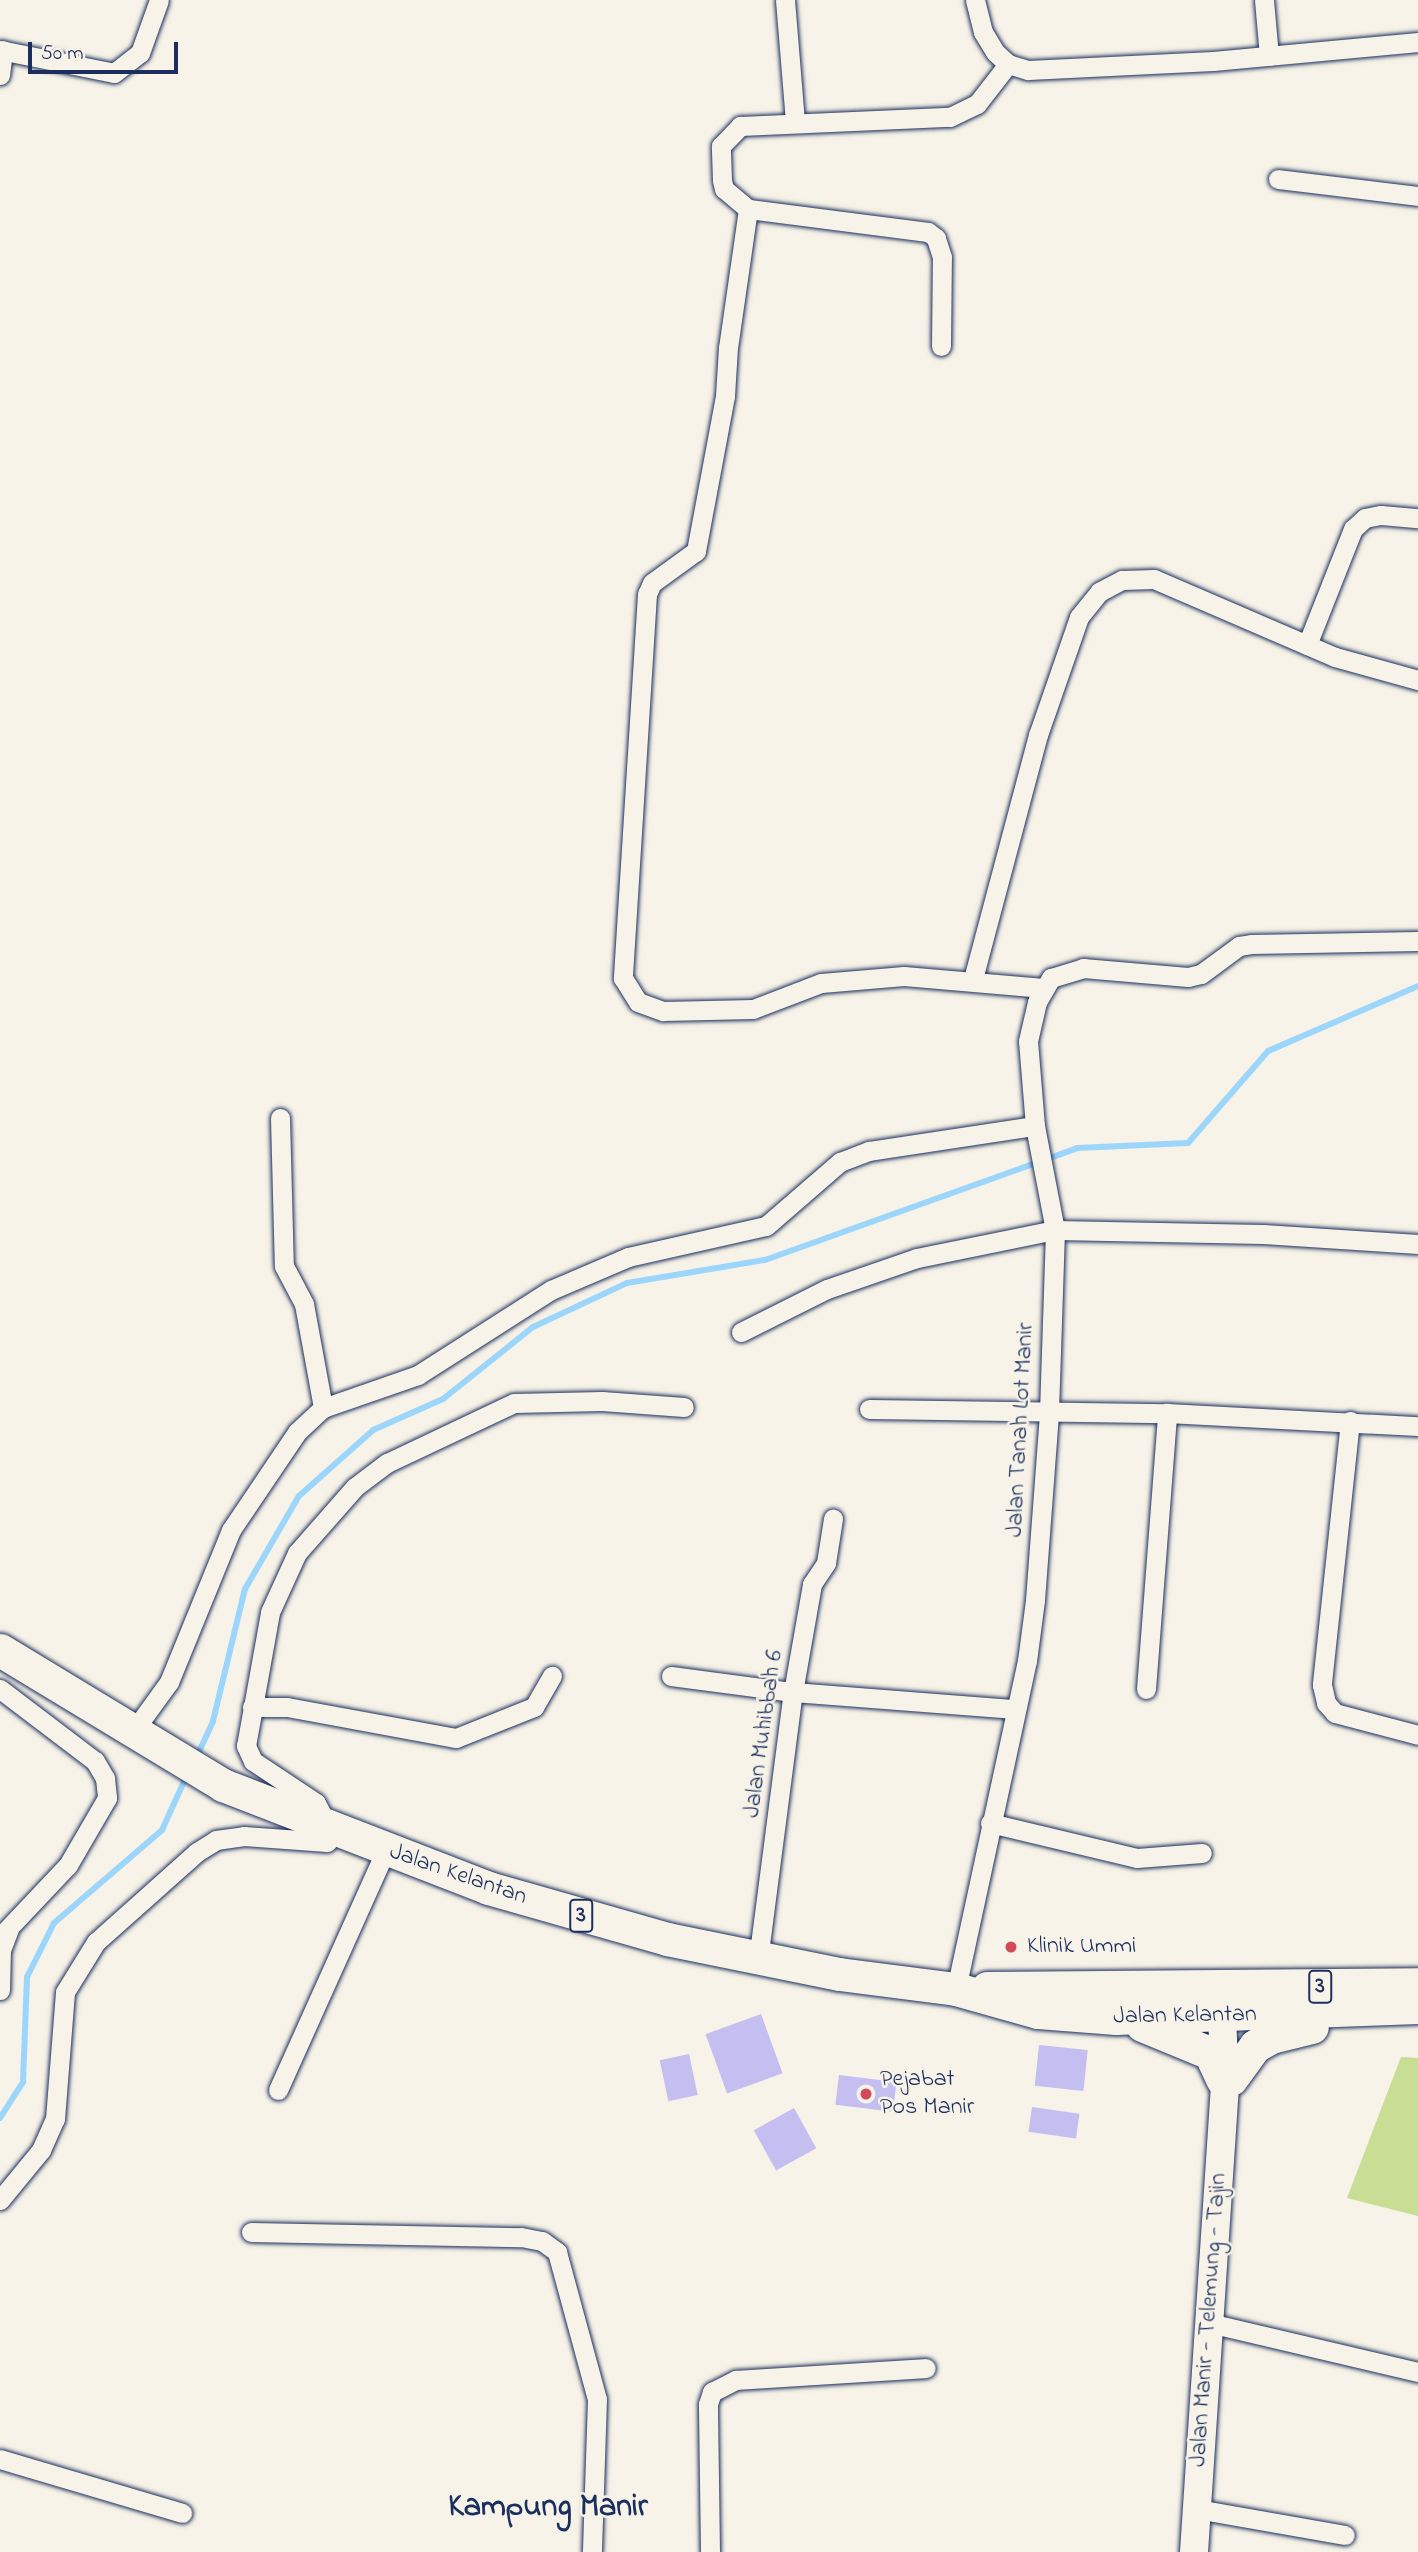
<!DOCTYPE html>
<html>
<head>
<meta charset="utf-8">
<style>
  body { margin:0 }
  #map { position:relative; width:1418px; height:2552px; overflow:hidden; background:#f7f3e8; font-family:"Indie Flower",sans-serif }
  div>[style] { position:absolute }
  .green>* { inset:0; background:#c7de94 }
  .stream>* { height:6px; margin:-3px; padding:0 3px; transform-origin:3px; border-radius:3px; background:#9cd6fc }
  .building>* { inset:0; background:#c5bff1; transform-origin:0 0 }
  .roads { filter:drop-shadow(0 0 2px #1b2f5e) drop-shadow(0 0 2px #1b2f5e) }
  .minor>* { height:19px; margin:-9.5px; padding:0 9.5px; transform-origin:9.5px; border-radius:9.5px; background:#f7f3e8 }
  .secondary>* { height:28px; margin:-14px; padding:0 14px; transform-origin:14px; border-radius:14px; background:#f7f3e8 }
  .trunk>* { height:33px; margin:-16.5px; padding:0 16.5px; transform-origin:16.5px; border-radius:16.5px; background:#f7f3e8 }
  .dots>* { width:19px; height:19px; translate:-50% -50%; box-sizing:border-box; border:4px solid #f7f3e8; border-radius:50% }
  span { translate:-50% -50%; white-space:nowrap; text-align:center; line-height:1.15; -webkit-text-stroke:5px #f7f3e8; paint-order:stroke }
  .shield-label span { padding:2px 5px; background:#f7f3e8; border:2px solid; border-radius:5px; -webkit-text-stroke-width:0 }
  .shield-label { font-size:23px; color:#1b2f5e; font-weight:700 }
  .street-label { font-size:24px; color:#1b2f5e }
  .poi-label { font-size:24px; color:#1b2f5e }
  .left { translate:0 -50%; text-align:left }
  .district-label { font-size:32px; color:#1b2f5e; font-weight:700 }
  .scale { position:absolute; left:28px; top:42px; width:150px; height:32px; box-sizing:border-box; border:4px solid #1b2f5e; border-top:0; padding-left:9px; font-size:21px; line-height:24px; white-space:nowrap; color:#1b2f5e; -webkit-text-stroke:5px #f7f3e8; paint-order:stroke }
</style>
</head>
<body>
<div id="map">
  <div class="green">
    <i style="clip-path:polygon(1401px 2057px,1418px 2058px,1418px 2216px,1347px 2198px)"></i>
  </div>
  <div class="stream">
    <i style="left:197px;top:1756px;width:38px;rotate:-65deg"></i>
    <i style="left:213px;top:1721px;width:136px;rotate:-76.4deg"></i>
    <i style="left:245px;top:1589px;width:108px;rotate:-59.9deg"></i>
    <i style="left:299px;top:1496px;width:99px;rotate:-41.7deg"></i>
    <i style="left:373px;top:1430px;width:77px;rotate:-23.9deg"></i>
    <i style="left:443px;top:1399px;width:115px;rotate:-38.7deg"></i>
    <i style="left:533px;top:1327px;width:104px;rotate:-25.1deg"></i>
    <i style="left:627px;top:1283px;width:140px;rotate:-9.5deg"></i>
    <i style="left:765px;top:1260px;width:331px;rotate:-19.7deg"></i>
    <i style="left:1077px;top:1148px;width:111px;rotate:-2.6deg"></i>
    <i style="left:1188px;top:1143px;width:122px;rotate:-49deg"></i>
    <i style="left:1268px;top:1051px;width:163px;rotate:-23.4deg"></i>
    <i style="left:0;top:2118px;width:43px;rotate:-57.4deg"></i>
    <i style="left:23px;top:2082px;width:105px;rotate:-87.8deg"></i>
    <i style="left:27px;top:1977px;width:60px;rotate:-63.4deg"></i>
    <i style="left:54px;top:1923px;width:143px;rotate:-40.7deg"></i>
    <i style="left:162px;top:1830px;width:60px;rotate:-65.6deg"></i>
  </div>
  <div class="building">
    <i style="left:761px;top:2014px;width:63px;height:59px;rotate:70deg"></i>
    <i style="left:1039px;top:2045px;width:49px;height:41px;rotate:6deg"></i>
    <i style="left:689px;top:2054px;width:42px;height:30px;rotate:78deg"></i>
    <i style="left:839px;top:2075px;width:58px;height:30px;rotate:7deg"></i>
    <i style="left:1032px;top:2107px;width:48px;height:25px;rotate:8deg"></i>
    <i style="left:794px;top:2108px;width:46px;height:46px;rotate:61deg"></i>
  </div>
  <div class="roads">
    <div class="minor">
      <i style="left:785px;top:0;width:121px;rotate:85.3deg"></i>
      <i style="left:975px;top:0;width:33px;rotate:76deg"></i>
      <i style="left:983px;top:32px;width:23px;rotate:59deg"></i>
      <i style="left:995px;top:52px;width:18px;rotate:43deg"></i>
      <i style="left:1008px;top:64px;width:21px;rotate:17deg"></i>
      <i style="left:1028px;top:70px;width:185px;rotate:-2.8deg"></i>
      <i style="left:1213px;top:61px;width:206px;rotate:-5.3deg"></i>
      <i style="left:1264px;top:0;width:56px;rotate:84.9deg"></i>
      <i style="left:0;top:50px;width:116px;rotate:11.4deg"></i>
      <i style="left:114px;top:73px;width:33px;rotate:-38deg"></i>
      <i style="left:140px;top:53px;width:56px;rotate:-70.3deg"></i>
      <i style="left:0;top:75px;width:25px;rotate:-83deg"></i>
      <i style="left:1278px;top:179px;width:141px;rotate:6.9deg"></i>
      <i style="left:748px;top:209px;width:31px;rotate:-140deg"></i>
      <i style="left:724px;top:189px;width:9px;rotate:-103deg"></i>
      <i style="left:722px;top:180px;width:34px;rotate:-92deg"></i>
      <i style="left:721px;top:146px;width:28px;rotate:-46deg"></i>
      <i style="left:740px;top:126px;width:210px;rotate:-2.5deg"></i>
      <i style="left:950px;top:117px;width:30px;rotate:-26deg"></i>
      <i style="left:977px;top:104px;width:51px;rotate:-52.2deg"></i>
      <i style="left:941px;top:346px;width:89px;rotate:-89.4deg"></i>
      <i style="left:942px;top:257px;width:20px;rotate:-108deg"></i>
      <i style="left:936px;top:238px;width:10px;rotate:-143deg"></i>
      <i style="left:928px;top:232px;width:181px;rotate:-172.7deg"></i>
      <i style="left:748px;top:209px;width:139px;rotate:98.2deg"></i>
      <i style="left:728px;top:347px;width:49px;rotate:93.5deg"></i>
      <i style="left:725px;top:396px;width:158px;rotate:100.6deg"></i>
      <i style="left:696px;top:551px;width:54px;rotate:144deg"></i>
      <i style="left:652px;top:583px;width:12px;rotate:114deg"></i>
      <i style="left:647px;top:594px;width:385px;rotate:93.6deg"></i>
      <i style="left:623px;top:978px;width:28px;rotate:58deg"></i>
      <i style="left:638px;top:1002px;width:27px;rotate:20deg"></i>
      <i style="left:663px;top:1011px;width:90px;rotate:-1.3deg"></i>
      <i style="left:753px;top:1009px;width:73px;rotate:-20.9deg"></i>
      <i style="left:821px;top:983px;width:83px;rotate:-4.8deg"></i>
      <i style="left:904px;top:976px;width:140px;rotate:4.9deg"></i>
      <i style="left:1307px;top:645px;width:125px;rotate:-68.4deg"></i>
      <i style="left:1353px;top:529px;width:16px;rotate:-43deg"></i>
      <i style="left:1365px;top:518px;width:16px;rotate:-11deg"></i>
      <i style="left:1381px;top:515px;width:37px;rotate:5deg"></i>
      <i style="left:973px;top:979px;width:253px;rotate:-75.1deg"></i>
      <i style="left:1038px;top:735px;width:125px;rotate:-70.8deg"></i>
      <i style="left:1079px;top:617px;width:32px;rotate:-51deg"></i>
      <i style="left:1099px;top:592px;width:26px;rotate:-28deg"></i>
      <i style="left:1122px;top:580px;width:32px;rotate:-2deg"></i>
      <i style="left:1154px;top:579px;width:197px;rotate:23.3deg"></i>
      <i style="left:1335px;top:657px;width:86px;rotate:15.5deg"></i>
      <i style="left:280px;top:1118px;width:148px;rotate:88.5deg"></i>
      <i style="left:284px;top:1266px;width:43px;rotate:62.2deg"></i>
      <i style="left:304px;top:1304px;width:106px;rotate:79.6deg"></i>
      <i style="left:741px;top:1332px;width:96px;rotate:-26.6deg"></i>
      <i style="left:827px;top:1289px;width:95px;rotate:-19deg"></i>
      <i style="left:917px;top:1258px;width:141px;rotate:-11.5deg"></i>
      <i style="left:1055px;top:1230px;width:106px;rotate:-100.9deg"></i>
      <i style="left:1035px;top:1126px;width:85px;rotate:-94.7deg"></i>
      <i style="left:1028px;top:1041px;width:40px;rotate:-77deg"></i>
      <i style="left:1037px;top:1002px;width:28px;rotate:-60deg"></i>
      <i style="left:1051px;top:978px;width:34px;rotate:-17deg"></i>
      <i style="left:1083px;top:968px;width:105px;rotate:4.9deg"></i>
      <i style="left:1188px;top:977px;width:13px;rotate:-13deg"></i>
      <i style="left:1201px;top:974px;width:47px;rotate:-36.4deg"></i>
      <i style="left:1239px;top:946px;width:12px;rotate:-9deg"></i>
      <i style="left:1251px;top:944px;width:167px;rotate:-1deg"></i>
      <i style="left:869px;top:1409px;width:298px;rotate:0.8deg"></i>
      <i style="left:1167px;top:1413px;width:251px;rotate:3deg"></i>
      <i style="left:1350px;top:1421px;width:265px;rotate:96.1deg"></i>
      <i style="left:1322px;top:1685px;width:18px;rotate:77deg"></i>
      <i style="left:1326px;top:1703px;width:13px;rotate:48deg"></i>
      <i style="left:1335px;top:1713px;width:86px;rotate:14.8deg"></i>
      <i style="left:671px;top:1676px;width:123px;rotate:7.5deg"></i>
      <i style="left:793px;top:1692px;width:223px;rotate:4.4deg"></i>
      <i style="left:0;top:1689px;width:119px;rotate:37.2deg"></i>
      <i style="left:95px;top:1761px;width:20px;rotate:60deg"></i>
      <i style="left:105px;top:1778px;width:20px;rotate:84deg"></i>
      <i style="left:107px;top:1798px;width:78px;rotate:120.2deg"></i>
      <i style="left:68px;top:1865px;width:99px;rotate:133.4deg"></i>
      <i style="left:1146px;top:1689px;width:277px;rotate:-85.6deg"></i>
      <i style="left:252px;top:1707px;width:35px"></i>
      <i style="left:287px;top:1707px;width:172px;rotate:10.4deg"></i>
      <i style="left:456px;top:1738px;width:84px;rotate:-21.7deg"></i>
      <i style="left:534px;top:1707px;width:36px;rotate:-60deg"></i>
      <i style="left:132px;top:1733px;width:63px;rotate:-54deg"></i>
      <i style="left:169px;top:1682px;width:164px;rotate:-67.8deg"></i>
      <i style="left:231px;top:1530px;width:118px;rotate:-56deg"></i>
      <i style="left:297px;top:1432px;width:35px;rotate:-43deg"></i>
      <i style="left:323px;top:1408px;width:101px;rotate:-19.2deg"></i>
      <i style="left:418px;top:1375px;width:158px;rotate:-32.6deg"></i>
      <i style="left:551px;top:1290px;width:84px;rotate:-23.2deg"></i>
      <i style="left:628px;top:1257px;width:141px;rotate:-12.7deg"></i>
      <i style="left:766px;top:1226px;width:98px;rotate:-40.9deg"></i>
      <i style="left:840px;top:1162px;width:31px;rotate:-21deg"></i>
      <i style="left:869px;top:1151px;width:168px;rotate:-8.6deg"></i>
      <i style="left:990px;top:1823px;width:151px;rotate:13.4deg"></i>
      <i style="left:1137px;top:1858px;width:65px;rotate:-4.4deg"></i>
      <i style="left:327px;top:1824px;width:24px;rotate:-118deg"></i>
      <i style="left:316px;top:1803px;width:76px;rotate:-146.3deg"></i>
      <i style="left:253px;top:1761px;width:17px;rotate:-115deg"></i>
      <i style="left:246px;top:1746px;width:136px;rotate:-79.8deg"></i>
      <i style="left:270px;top:1612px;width:65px;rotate:-65.4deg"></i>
      <i style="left:297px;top:1553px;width:88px;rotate:-48.7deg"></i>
      <i style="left:355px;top:1487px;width:40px;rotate:-37deg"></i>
      <i style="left:387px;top:1463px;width:140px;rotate:-25.3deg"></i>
      <i style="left:514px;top:1403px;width:88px;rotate:-1.3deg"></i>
      <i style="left:602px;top:1401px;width:82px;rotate:4.2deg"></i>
      <i style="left:758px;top:1960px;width:270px;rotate:-82.6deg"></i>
      <i style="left:793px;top:1692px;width:110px;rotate:-80deg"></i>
      <i style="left:812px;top:1584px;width:25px;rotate:-56deg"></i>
      <i style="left:826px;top:1563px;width:45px;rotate:-81deg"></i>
      <i style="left:956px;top:1989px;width:336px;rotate:-77.8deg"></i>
      <i style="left:1027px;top:1661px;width:62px;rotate:-82.5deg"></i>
      <i style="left:1035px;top:1600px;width:189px;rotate:-85.7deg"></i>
      <i style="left:1049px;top:1412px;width:182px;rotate:-88.1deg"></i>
      <i style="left:1055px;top:1230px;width:208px;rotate:1.1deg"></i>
      <i style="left:1263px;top:1234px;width:155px;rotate:3.7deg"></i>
      <i style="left:0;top:1990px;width:40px;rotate:-88.6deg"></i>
      <i style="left:1px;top:1950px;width:22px;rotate:-69deg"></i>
      <i style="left:278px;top:2090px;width:263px;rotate:-65.8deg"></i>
      <i style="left:0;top:2200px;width:65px;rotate:-50.6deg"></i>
      <i style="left:41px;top:2150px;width:34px;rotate:-66deg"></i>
      <i style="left:55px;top:2119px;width:127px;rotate:-85.5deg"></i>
      <i style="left:65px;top:1992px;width:59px;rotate:-58.2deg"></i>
      <i style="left:96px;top:1942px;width:135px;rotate:-41.7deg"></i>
      <i style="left:197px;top:1852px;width:22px;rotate:-32deg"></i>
      <i style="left:216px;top:1840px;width:28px;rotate:-8deg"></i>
      <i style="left:244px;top:1836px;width:83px;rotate:4.1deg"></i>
      <i style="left:327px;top:1842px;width:14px;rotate:-51deg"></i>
      <i style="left:251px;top:2232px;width:270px;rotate:1.1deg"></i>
      <i style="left:521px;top:2237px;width:21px;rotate:11deg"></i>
      <i style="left:542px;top:2241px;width:19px;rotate:36deg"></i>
      <i style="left:557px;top:2252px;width:152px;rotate:74.8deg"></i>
      <i style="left:597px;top:2399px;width:153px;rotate:91.9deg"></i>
      <i style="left:1209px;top:2323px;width:215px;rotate:13.2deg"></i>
      <i style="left:0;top:2459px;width:190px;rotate:16.5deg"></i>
      <i style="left:1197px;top:2509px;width:150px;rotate:10deg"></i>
      <i style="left:710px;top:2552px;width:148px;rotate:-90.8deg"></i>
      <i style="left:708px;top:2404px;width:13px;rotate:-72deg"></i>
      <i style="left:712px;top:2392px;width:27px;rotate:-27deg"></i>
      <i style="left:736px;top:2380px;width:190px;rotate:-3.6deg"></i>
    </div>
    <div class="secondary">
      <i style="left:1194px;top:2552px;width:466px;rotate:-86.2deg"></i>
      <i style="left:1225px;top:2087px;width:94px;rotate:-92.4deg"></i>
    </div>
    <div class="trunk">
      <i style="left:0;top:1650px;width:261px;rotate:31.2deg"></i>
      <i style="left:223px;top:1785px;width:284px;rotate:21.2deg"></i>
      <i style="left:488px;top:1888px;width:186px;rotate:15.9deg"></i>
      <i style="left:667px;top:1939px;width:176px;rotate:11.5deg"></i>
      <i style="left:839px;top:1974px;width:118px;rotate:7.3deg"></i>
      <i style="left:956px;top:1989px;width:85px;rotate:15.7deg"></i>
      <i style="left:1038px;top:2012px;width:78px;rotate:4.4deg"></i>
      <i style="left:1116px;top:2018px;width:302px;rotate:-2.1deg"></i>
      <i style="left:987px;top:1988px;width:431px;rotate:-0.5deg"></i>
      <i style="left:1142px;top:2025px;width:74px;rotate:22.4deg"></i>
      <i style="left:1210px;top:2053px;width:29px;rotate:65deg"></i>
      <i style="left:1231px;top:2079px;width:41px;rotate:-54deg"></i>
      <i style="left:1255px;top:2046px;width:18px;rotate:-29deg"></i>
      <i style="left:1271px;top:2037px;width:42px;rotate:-13.7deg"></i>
    </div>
  </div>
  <div class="dots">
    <i style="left:1011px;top:1947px;background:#d1495b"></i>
    <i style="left:866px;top:2094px;background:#d1495b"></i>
  </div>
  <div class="shield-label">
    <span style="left:581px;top:1916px">3</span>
    <span style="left:1320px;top:1987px">3</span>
  </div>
  <div class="street-label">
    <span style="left:1021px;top:1430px;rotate:-87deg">Jalan Tanah Lot Manir</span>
    <span style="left:764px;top:1734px;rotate:-82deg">Jalan Muhibbah 6</span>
    <span style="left:458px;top:1875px;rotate:19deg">Jalan Kelantan</span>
    <span style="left:1185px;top:2016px;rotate:-1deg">Jalan Kelantan</span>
    <span style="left:1209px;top:2320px;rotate:-86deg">Jalan Manir - Telemung - Tajin</span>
  </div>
  <div class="poi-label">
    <span class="left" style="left:1027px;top:1947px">Klinik Ummi</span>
    <span class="left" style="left:880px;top:2094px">Pejabat<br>Pos Manir</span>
  </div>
  <div class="district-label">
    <span style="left:548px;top:2508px">Kampung Manir</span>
  </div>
  <div class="scale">50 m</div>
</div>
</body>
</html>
